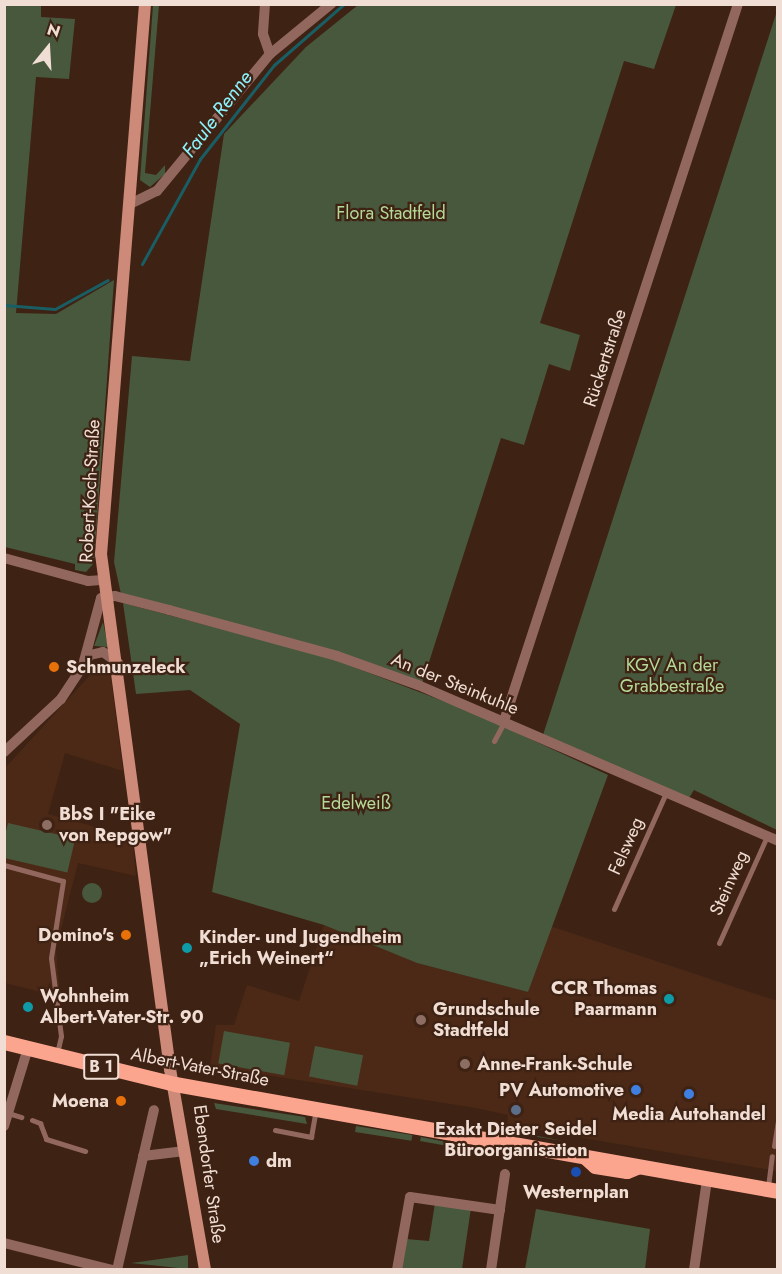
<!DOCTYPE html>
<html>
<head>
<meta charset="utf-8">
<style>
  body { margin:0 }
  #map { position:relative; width:782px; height:1274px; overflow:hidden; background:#3e2213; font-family:Jost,sans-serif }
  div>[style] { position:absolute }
  .built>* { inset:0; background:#4c2917 }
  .green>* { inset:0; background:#48583c; transform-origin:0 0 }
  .round { border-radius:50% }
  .stream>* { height:3px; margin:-1.5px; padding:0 1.5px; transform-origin:1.5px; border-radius:1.5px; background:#185e64 }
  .lane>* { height:5px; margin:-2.5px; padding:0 2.5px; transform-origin:2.5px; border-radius:2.5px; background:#92685e }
  .street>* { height:10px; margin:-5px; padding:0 5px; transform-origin:5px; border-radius:5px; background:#92685e }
  .secondary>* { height:12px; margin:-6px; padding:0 6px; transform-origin:6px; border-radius:6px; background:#cd8a79 }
  .primary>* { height:15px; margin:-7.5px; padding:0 7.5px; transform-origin:7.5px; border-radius:7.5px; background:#fba58f }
  .dots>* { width:16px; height:16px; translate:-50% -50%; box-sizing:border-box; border:3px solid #3e2213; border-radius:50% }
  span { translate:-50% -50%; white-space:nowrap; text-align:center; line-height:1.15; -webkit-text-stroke:4.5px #3e2213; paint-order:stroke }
  .shield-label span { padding:2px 4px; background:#3e2213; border:2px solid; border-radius:4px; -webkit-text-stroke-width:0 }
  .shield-label { font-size:16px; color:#f0ddd4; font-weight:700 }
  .park-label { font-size:18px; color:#b4d997 }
  .street-label { font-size:18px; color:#f0ddd4 }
  .poi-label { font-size:18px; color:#f0ddd4; font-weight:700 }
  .left { translate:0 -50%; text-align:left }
  .right { translate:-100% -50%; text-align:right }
  .water-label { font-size:20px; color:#8cf3fc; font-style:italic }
  .frame { position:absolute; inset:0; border:6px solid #f0ddd4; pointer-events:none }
  .north { position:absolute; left:18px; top:18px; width:60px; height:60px; -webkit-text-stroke:4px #3e2213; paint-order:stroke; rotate:18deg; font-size:16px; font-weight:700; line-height:24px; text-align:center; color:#f0ddd4 }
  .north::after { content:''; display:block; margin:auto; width:21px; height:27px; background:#f0ddd4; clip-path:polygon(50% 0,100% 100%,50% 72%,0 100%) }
</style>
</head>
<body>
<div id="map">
  <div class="built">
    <i style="clip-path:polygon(110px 671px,123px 771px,65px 753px,48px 814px,132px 837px,136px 876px,78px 863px,56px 949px,60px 997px,5px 983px,5px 768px,93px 672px)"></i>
    <i style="clip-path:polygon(324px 925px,417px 963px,528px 992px,550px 926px,777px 1001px,777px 1171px,507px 1125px,508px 1115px,476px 1108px,210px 1066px,216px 1025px,234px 1025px,247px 985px,299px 1001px)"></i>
  </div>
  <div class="green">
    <i style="clip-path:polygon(5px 4px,41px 5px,41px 17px,75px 19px,69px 79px,36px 77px,16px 313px,56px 314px,114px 280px,94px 563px,86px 572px,75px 570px,75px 564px,5px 547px)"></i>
    <i style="clip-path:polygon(153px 5px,159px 5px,145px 173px,156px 175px,165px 165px,165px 174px,150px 187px,140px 180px)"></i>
    <i style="clip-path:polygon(358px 5px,676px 5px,654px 69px,624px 61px,540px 323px,580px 335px,570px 371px,549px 364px,524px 445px,501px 438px,422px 684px,121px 594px,114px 562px,132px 356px,190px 361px,224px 134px,306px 47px)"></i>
    <i style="clip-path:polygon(777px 11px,777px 830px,694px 790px,689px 798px,543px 735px)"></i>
    <i style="clip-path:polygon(123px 603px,327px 657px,472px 712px,608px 775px,528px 992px,417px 963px,324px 925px,212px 892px,240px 724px,190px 690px,136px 694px)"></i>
    <i style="clip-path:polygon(103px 622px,108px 647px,94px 646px)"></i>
    <i style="left:8px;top:823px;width:69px;height:35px;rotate:13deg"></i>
    <i class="round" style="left:82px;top:883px;width:20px;height:20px"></i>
    <i style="left:224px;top:1031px;width:67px;height:33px;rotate:10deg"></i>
    <i style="left:315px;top:1046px;width:49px;height:31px;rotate:11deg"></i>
    <i style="clip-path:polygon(214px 1103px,305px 1117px,307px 1124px,216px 1109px)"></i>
    <i style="left:356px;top:1126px;width:57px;height:6px;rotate:9deg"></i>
    <i style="clip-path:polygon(490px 1127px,564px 1141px,491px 1130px)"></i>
    <i style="clip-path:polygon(421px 1137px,487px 1150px,487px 1153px,420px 1141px)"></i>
    <i style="clip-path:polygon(435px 1203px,471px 1208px,462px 1269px,401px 1270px,406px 1239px,429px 1241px)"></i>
    <i style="clip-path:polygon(536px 1209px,650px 1229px,645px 1269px,525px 1269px)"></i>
    <i style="clip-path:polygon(188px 1255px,188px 1269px,131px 1263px,146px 1261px)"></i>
  </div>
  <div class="stream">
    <i style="left:142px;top:264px;width:120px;rotate:-61.1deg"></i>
    <i style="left:200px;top:159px;width:120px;rotate:-51.8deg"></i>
    <i style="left:274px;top:65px;width:93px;rotate:-41.1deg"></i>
    <i style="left:4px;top:305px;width:51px;rotate:4.5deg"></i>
    <i style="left:55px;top:309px;width:60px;rotate:-28.7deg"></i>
  </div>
  <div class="lane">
    <i style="left:494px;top:741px;width:21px;rotate:-62deg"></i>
    <i style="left:4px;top:865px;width:61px;rotate:15.2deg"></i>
    <i style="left:63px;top:881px;width:78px;rotate:98.9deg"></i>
    <i style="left:51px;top:958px;width:79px;rotate:82.7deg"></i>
    <i style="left:61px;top:1036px;width:17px;rotate:103deg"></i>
    <i style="left:614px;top:909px;width:125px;rotate:-65.9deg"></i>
    <i style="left:719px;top:943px;width:117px;rotate:-65.8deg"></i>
    <i style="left:8px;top:1113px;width:14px;rotate:17deg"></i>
    <i style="left:32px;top:1120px;width:9px;rotate:21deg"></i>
    <i style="left:40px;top:1123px;width:17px;rotate:69deg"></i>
    <i style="left:46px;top:1139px;width:41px;rotate:17.1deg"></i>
    <i style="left:275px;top:1130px;width:37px;rotate:11deg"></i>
    <i style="left:311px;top:1137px;width:28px;rotate:-80deg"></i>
    <i style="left:774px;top:1146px;width:24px;rotate:-81deg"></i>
    <i style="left:768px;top:1187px;width:31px;rotate:-83deg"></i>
  </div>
  <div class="street">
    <i style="left:265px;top:4px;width:30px;rotate:94deg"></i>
    <i style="left:263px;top:34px;width:21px;rotate:71deg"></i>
    <i style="left:130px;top:204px;width:30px;rotate:-26deg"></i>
    <i style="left:157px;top:191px;width:178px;rotate:-50.5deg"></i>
    <i style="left:270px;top:54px;width:79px;rotate:-39.3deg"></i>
    <i style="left:4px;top:558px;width:87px;rotate:15.3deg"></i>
    <i style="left:88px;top:581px;width:16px;rotate:-4deg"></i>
    <i style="left:84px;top:661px;width:65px;rotate:-74.9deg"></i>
    <i style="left:101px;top:598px;width:14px;rotate:-8deg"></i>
    <i style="left:115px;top:596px;width:56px;rotate:14.5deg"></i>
    <i style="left:169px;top:610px;width:174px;rotate:15.3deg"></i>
    <i style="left:337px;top:656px;width:86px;rotate:19.7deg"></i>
    <i style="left:418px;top:685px;width:392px;rotate:23.4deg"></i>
    <i style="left:504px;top:721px;width:754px;rotate:-71.93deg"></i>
    <i style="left:4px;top:752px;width:78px;rotate:-42.9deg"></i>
    <i style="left:61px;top:699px;width:53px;rotate:-56.6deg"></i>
    <i style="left:90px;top:655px;width:13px;rotate:-13deg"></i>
    <i style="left:103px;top:652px;width:19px;rotate:36deg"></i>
    <i style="left:4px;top:1126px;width:82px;rotate:-72.9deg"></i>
    <i style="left:143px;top:1156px;width:42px;rotate:-6.8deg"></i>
    <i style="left:4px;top:1243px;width:111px;rotate:14deg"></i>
    <i style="left:117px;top:1270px;width:164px;rotate:-77deg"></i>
    <i style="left:397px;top:1270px;width:74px;rotate:-79.9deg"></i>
    <i style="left:410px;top:1197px;width:91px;rotate:8.2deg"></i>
    <i style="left:491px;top:1270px;width:97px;rotate:-81.7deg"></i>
    <i style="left:694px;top:1270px;width:91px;rotate:-81.8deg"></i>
  </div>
  <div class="secondary">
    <i style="left:145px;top:4px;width:552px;rotate:94.57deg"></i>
    <i style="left:101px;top:554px;width:520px;rotate:82.37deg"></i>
    <i style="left:170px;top:1069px;width:204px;rotate:80.1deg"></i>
  </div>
  <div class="primary">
    <i style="left:4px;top:1042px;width:176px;rotate:13.8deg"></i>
    <i style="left:175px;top:1084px;width:612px;rotate:10.06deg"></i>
    <i style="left:585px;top:1157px;width:13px;rotate:42deg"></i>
    <i style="left:595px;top:1166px;width:32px;rotate:9deg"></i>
    <i style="left:627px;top:1171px;width:11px;rotate:-22deg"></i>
  </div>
  <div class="dots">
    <i style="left:54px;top:667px;background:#e8710a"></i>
    <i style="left:47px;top:825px;background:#8d6e63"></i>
    <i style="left:126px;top:935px;background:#e8710a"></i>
    <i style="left:187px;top:948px;background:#0f9aa8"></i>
    <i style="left:669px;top:999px;background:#0f9aa8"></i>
    <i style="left:28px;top:1007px;background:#0f9aa8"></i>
    <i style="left:421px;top:1020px;background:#8d6e63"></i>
    <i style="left:465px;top:1064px;background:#8d6e63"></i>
    <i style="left:636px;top:1090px;background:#3f7fe0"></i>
    <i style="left:689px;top:1094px;background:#3f7fe0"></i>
    <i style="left:121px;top:1101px;background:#e8710a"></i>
    <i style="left:516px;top:1110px;background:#5c6f8a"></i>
    <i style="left:254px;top:1161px;background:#3f7fe0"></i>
    <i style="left:576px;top:1172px;background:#1a4fb4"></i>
  </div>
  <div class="shield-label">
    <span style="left:101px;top:1067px">B 1</span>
  </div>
  <div class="park-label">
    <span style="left:391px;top:213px">Flora Stadtfeld</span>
    <span style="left:672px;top:676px">KGV An der<br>Grabbestraße</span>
    <span style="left:356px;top:803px">Edelweiß</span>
  </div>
  <div class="street-label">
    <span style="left:605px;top:358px;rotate:-72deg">Rückertstraße</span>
    <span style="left:90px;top:491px;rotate:-87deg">Robert-Koch-Straße</span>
    <span style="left:455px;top:684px;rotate:22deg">An der Steinkuhle</span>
    <span style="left:626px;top:846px;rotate:-66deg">Felsweg</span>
    <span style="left:729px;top:883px;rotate:-66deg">Steinweg</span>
    <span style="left:200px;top:1067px;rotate:11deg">Albert-Vater-Straße</span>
    <span style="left:209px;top:1174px;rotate:82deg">Ebendorfer Straße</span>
  </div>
  <div class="poi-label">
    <span class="left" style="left:66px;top:667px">Schmunzeleck</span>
    <span class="left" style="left:59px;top:825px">BbS I "Eike<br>von Repgow"</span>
    <span class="right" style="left:114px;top:935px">Domino's</span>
    <span class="left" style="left:199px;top:948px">Kinder- und Jugendheim<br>„Erich Weinert“</span>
    <span class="right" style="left:657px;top:999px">CCR Thomas<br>Paarmann</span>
    <span class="left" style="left:40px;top:1007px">Wohnheim<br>Albert-Vater-Str. 90</span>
    <span class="left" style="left:433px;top:1020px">Grundschule<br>Stadtfeld</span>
    <span class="left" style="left:477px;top:1064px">Anne-Frank-Schule</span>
    <span class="right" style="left:624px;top:1090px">PV Automotive</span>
    <span class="right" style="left:109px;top:1101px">Moena</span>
    <span style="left:689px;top:1114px">Media Autohandel</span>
    <span style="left:516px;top:1140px">Exakt Dieter Seidel<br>Büroorganisation</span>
    <span class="left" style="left:266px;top:1161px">dm</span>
    <span style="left:576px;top:1192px">Westernplan</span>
  </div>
  <div class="water-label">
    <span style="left:217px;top:114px;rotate:-53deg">Faule Renne</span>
  </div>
  <div class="frame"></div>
  <div class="north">N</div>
</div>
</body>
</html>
